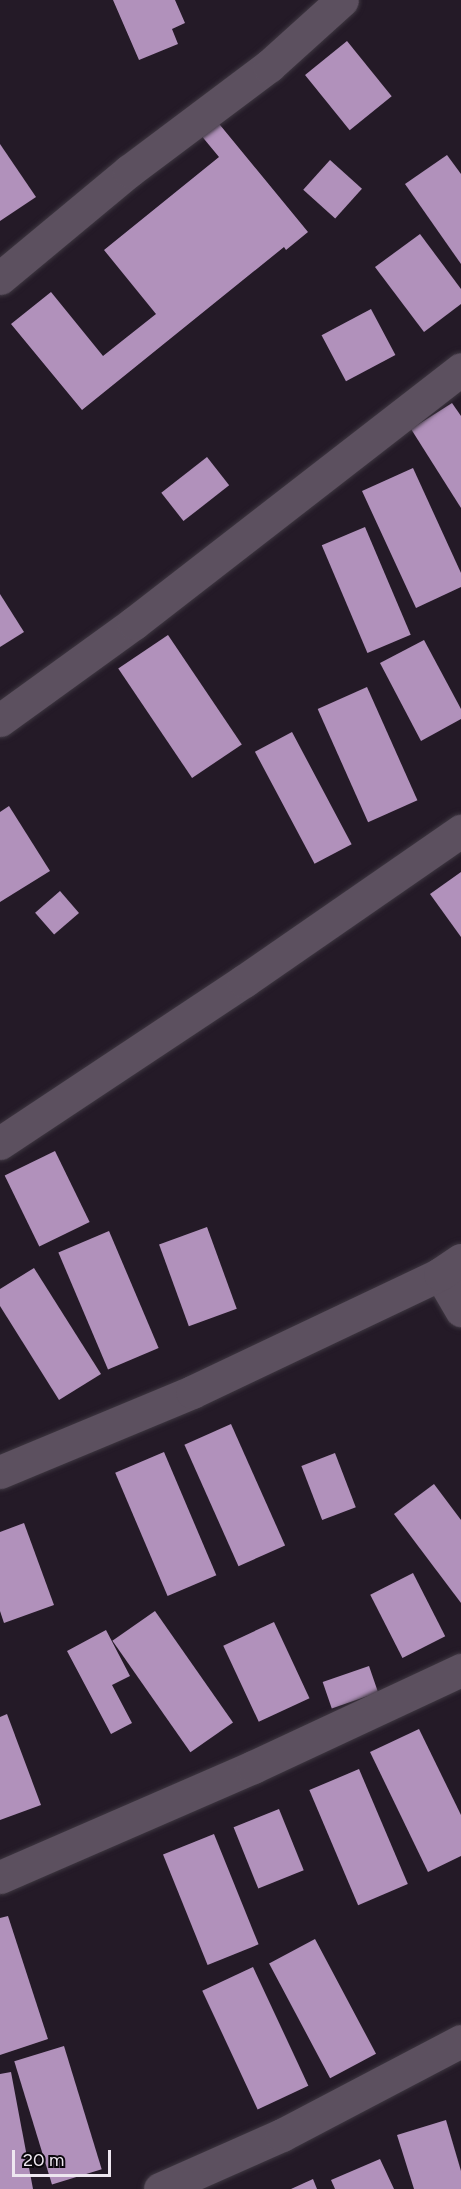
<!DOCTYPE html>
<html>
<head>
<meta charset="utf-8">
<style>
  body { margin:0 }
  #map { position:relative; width:461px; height:2189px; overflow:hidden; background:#241a27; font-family:Figtree,sans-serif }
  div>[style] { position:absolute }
  .building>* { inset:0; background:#b191bb; transform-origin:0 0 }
  .roads { filter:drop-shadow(0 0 2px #3e3741) drop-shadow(0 0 2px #3e3741) }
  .minor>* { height:33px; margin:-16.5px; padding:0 16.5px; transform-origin:16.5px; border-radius:16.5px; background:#5c505f }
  span { translate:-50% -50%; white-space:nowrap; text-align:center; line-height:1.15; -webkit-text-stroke:6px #0b070c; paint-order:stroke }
  .scale { position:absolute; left:12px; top:2150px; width:99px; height:27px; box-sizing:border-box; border:3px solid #eee7f0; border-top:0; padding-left:8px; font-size:18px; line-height:21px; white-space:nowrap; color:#eee7f0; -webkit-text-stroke:4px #0b070c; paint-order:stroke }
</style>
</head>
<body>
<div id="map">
  <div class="building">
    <i style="clip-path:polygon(113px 0,175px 0,185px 23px,172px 29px,178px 44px,139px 60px)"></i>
    <i style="left:347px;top:41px;width:71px;height:54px;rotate:51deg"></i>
    <i style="clip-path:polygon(211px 114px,308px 232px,286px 250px,284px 247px,82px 410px,11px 324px,51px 292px,103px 356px,156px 314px,104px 250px,219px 157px,195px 128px)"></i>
    <i style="clip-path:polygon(0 144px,36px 197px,0 221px)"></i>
    <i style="clip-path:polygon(447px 155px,461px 174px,461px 264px,405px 184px)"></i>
    <i style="left:330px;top:160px;width:43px;height:40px;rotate:42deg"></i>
    <i style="clip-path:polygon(420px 234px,461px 289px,461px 304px,424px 332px,375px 267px)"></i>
    <i style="left:371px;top:309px;width:52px;height:56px;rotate:62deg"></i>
    <i style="clip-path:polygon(452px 403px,461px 416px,461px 508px,411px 429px)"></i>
    <i style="left:207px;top:457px;width:36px;height:58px;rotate:52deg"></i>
    <i style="clip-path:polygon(413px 468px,461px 573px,461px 587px,416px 608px,362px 491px)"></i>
    <i style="left:365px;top:527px;width:117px;height:47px;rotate:67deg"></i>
    <i style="clip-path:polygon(0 594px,24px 632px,0 647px)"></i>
    <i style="left:168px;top:635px;width:132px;height:60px;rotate:56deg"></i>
    <i style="clip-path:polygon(424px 640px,461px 709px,461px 719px,421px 741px,380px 663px)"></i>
    <i style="left:367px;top:687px;width:124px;height:54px;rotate:66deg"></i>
    <i style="left:292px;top:732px;width:127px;height:42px;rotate:62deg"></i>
    <i style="clip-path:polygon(9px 806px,50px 871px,0 902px,0 812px)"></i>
    <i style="clip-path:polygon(461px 872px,461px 937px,430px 894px)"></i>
    <i style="left:60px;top:891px;width:29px;height:33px;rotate:49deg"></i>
    <i style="left:55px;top:1151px;width:79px;height:56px;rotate:64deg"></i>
    <i style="left:207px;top:1227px;width:87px;height:51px;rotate:70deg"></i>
    <i style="left:109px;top:1231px;width:127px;height:55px;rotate:67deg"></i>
    <i style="clip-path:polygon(34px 1268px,101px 1374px,59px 1400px,0 1306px,0 1289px)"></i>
    <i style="left:231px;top:1424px;width:133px;height:51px;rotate:66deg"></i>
    <i style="left:164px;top:1452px;width:134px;height:53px;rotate:67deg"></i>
    <i style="left:335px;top:1453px;width:58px;height:36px;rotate:69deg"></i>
    <i style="clip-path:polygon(434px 1484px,461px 1520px,461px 1603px,394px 1514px)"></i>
    <i style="clip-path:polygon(24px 1523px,54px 1605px,4px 1623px,0 1611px,0 1532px)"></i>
    <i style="left:413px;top:1573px;width:71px;height:48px;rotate:63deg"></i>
    <i style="left:155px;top:1611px;width:136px;height:52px;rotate:55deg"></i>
    <i style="left:274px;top:1622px;width:84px;height:56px;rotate:65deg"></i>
    <i style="clip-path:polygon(106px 1630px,130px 1676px,112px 1685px,132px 1723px,111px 1734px,67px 1651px)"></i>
    <i style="left:369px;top:1666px;width:28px;height:49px;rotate:71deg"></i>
    <i style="clip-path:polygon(7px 1714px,41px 1805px,0 1820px,0 1717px)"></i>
    <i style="clip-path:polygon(419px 1729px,461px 1815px,461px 1856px,428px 1872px,370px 1752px)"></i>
    <i style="left:359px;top:1769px;width:125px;height:54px;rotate:67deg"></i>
    <i style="left:279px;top:1809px;width:66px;height:49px;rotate:68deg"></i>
    <i style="left:214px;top:1834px;width:119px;height:55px;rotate:68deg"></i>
    <i style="clip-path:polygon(8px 1916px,48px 2039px,0 2055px,0 1918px)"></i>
    <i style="left:315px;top:1939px;width:130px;height:52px;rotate:62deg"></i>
    <i style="left:253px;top:1967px;width:131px;height:56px;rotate:65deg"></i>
    <i style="left:64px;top:2046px;width:129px;height:52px;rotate:73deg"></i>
    <i style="clip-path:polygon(11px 2072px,33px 2189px,0 2189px,0 2074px)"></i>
    <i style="clip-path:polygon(446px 2120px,461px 2171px,461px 2189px,414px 2189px,397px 2135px)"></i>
    <i style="clip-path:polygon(380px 2159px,394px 2189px,335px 2189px,331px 2180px)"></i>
    <i style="clip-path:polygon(313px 2179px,317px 2189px,291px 2189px)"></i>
  </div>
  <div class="roads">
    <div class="minor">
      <i style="left:0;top:278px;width:168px;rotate:-39.7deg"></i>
      <i style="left:129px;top:171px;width:175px;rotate:-36.9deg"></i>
      <i style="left:269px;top:66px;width:98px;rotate:-42.1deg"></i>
      <i style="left:0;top:720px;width:165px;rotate:-35.9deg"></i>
      <i style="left:134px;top:623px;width:414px;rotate:-37.8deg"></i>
      <i style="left:0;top:1143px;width:293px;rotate:-33.6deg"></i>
      <i style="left:244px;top:981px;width:264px;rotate:-34.7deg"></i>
      <i style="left:440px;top:1274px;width:42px;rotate:59.7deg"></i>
      <i style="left:0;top:1472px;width:208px;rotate:-22.6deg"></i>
      <i style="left:192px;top:1392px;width:275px;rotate:-25.4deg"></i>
      <i style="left:440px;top:1274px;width:25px;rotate:-34deg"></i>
      <i style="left:0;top:1877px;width:276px;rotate:-23.5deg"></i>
      <i style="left:253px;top:1767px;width:230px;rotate:-25deg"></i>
      <i style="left:160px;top:2189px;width:133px;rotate:-23.9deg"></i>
      <i style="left:282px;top:2135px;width:202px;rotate:-27.7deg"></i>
    </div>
  </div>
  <div class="scale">20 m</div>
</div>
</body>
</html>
